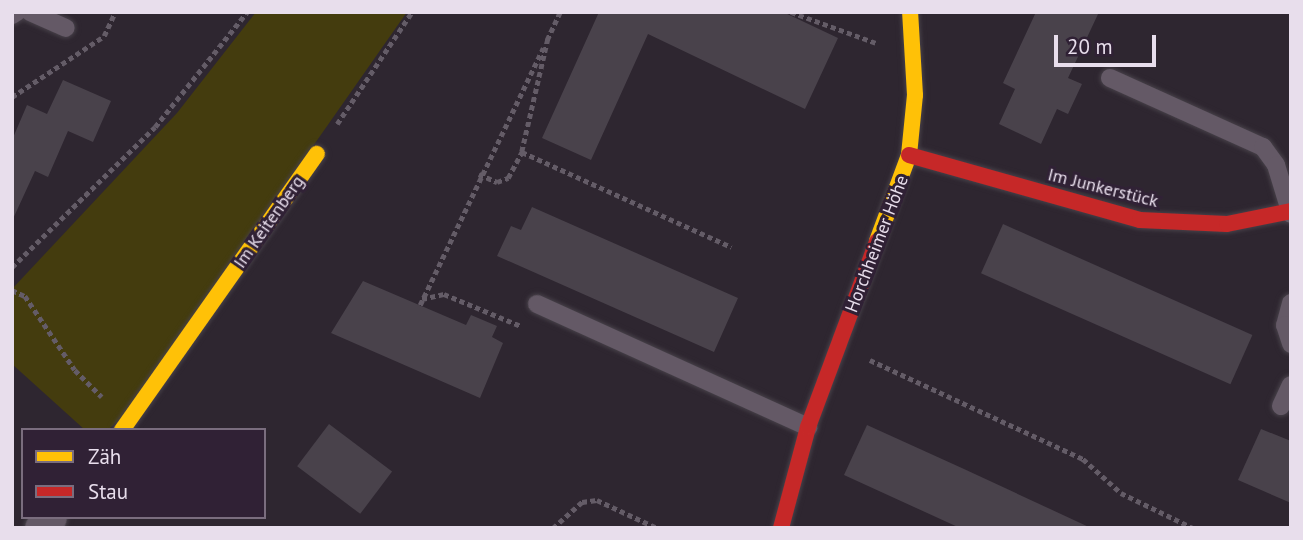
<!DOCTYPE html>
<html>
<head>
<meta charset="utf-8">
<style>
  body { margin:0 }
  #map { position:relative; width:1303px; height:540px; overflow:hidden; background:#2e2630; font-family:"PT Sans",sans-serif }
  div>[style] { position:absolute }
  .green>* { inset:0; background:#443c0e }
  .building>* { inset:0; background:#49424b; transform-origin:0 0 }
  .path>* { height:4.5px; margin-top:-2.25px; transform-origin:0; background:repeating-linear-gradient(90deg,#645c67 0 5px,transparent 0 8.5px) }
  .roads { filter:drop-shadow(0 0 2px #474149) drop-shadow(0 0 2px #474149) }
  .lane>* { height:18px; margin:-9px; padding:0 9px; transform-origin:9px; border-radius:9px; background:#645966 }
  .street>* { height:33px; margin:-16.5px; padding:0 16.5px; transform-origin:16.5px; border-radius:16.5px; background:#645966 }
  .slow>* { height:16px; margin:-8px; padding:0 8px; transform-origin:8px; border-radius:8px; background:#ffc107 }
  .jam>* { height:16px; margin:-8px; padding:0 8px; transform-origin:8px; border-radius:8px; background:#c62828 }
  span { translate:-50% -50%; white-space:nowrap; text-align:center; line-height:1.15; -webkit-text-stroke:6px #302135; paint-order:stroke }
  .street-label { font-size:18px; color:#e8deec }
  .frame { position:absolute; inset:0; border:14px solid #e8deec; pointer-events:none }
  .legend { position:absolute; left:21px; top:428px; width:245px; height:91px; box-sizing:border-box; background:#302135; border:2px solid #7a6d7e; margin:0; padding:9px 12px; list-style:none; font-size:21px; color:#e8deec }
  .legend li { display:flex; align-items:center; gap:14px; height:35px }
  .legend b { width:35px; border:2px solid #7a6d7e }
  .scale { position:absolute; left:1054px; top:35px; width:102px; height:32px; box-sizing:border-box; border:4px solid #e8deec; border-top:0; padding-left:9px; font-size:21px; line-height:24px; white-space:nowrap; color:#e8deec; -webkit-text-stroke:5px #302135; paint-order:stroke }
</style>
</head>
<body>
<div id="map">
  <div class="green">
    <i style="clip-path:polygon(256px 12px,407px 12px,126px 413px,108px 430px,85px 430px,12px 364px,12px 289px,177px 113px)"></i>
  </div>
  <div class="building">
    <i style="clip-path:polygon(599px 12px,783px 12px,838px 38px,805px 109px,648px 34px,591px 160px,542px 138px)"></i>
    <i style="clip-path:polygon(1036px 12px,1099px 12px,1068px 78px,1082px 84px,1068px 114px,1057px 109px,1041px 144px,999px 124px,1015px 89px,1003px 83px)"></i>
    <i style="clip-path:polygon(63px 80px,111px 101px,93px 142px,68px 131px,48px 177px,35px 171px,12px 221px,12px 140px,27px 105px,47px 114px)"></i>
    <i style="clip-path:polygon(532px 207px,738px 298px,714px 352px,497px 256px,511px 226px,521px 230px)"></i>
    <i style="left:1003px;top:224px;width:273px;height:54px;rotate:24deg"></i>
    <i style="clip-path:polygon(363px 281px,466px 325px,471px 315px,497px 326px,492px 337px,503px 343px,480px 398px,331px 333px)"></i>
    <i style="left:329px;top:424px;width:79px;height:53px;rotate:37deg"></i>
    <i style="clip-path:polygon(867px 425px,964px 469px,1091px 528px,960px 528px,844px 475px)"></i>
    <i style="clip-path:polygon(1261px 429px,1291px 441px,1291px 503px,1238px 480px)"></i>
  </div>
  <div class="path">
    <i style="left:791px;top:12px;width:90px;rotate:20deg"></i>
    <i style="left:548px;top:39px;width:116px;rotate:103deg"></i>
    <i style="left:522px;top:152px;width:230px;rotate:24.4deg"></i>
    <i style="left:547px;top:40px;width:31px;rotate:-65deg"></i>
    <i style="left:12px;top:97px;width:110px;rotate:-33.5deg"></i>
    <i style="left:104px;top:36px;width:26px;rotate:-65deg"></i>
    <i style="left:337px;top:124px;width:135px;rotate:-56.2deg"></i>
    <i style="left:479px;top:174px;width:20px;rotate:24deg"></i>
    <i style="left:497px;top:182px;width:12px;rotate:-20deg"></i>
    <i style="left:508px;top:178px;width:30px;rotate:-62deg"></i>
    <i style="left:12px;top:267px;width:200px;rotate:-44.4deg"></i>
    <i style="left:155px;top:127px;width:147px;rotate:-51.3deg"></i>
    <i style="left:12px;top:290px;width:14px;rotate:25deg"></i>
    <i style="left:25px;top:296px;width:89px;rotate:56deg"></i>
    <i style="left:75px;top:370px;width:38px;rotate:45deg"></i>
    <i style="left:422px;top:299px;width:23px;rotate:-13deg"></i>
    <i style="left:444px;top:294px;width:83px;rotate:22.6deg"></i>
    <i style="left:420px;top:305px;width:285px;rotate:-64.4deg"></i>
    <i style="left:870px;top:360px;width:235px;rotate:24.9deg"></i>
    <i style="left:1083px;top:459px;width:51px;rotate:41.8deg"></i>
    <i style="left:1121px;top:493px;width:80px;rotate:25.9deg"></i>
    <i style="left:553px;top:528px;width:39px;rotate:-42deg"></i>
    <i style="left:582px;top:502px;width:15px;rotate:-8deg"></i>
    <i style="left:597px;top:500px;width:66px;rotate:25deg"></i>
  </div>
  <div class="roads">
    <div class="lane">
      <i style="left:30px;top:12px;width:39px;rotate:24deg"></i>
      <i style="left:12px;top:15px;width:6px;rotate:-31deg"></i>
      <i style="left:1110px;top:78px;width:168px;rotate:24.3deg"></i>
      <i style="left:1263px;top:147px;width:22px;rotate:54deg"></i>
      <i style="left:1276px;top:165px;width:51px;rotate:73deg"></i>
      <i style="left:1291px;top:303px;width:23px;rotate:105deg"></i>
      <i style="left:1285px;top:325px;width:20px;rotate:72deg"></i>
      <i style="left:537px;top:304px;width:298px;rotate:24.4deg"></i>
      <i style="left:1281px;top:406px;width:23px;rotate:-65deg"></i>
    </div>
    <div class="street">
      <i style="left:41px;top:528px;width:14px;rotate:-51deg"></i>
    </div>
    <div class="slow">
      <i style="left:877px;top:241px;width:92px;rotate:-69.6deg"></i>
      <i style="left:909px;top:155px;width:60px;rotate:-84.3deg"></i>
      <i style="left:915px;top:95px;width:83px;rotate:-93.4deg"></i>
      <i style="left:122px;top:430px;width:338px;rotate:-54.8deg"></i>
    </div>
    <div class="jam">
      <i style="left:909px;top:155px;width:240px;rotate:15.7deg"></i>
      <i style="left:1140px;top:220px;width:87px;rotate:2.6deg"></i>
      <i style="left:1227px;top:224px;width:65px;rotate:-11.5deg"></i>
      <i style="left:781px;top:528px;width:105px;rotate:-75deg"></i>
      <i style="left:808px;top:427px;width:198px;rotate:-69.6deg"></i>
    </div>
  </div>
  <div class="street-label">
    <span style="left:1103px;top:188px;rotate:14deg">Im Junkerstück</span>
    <span style="left:269px;top:222px;rotate:-55deg">Im Keitenberg</span>
    <span style="left:877px;top:244px;rotate:-69deg">Horchheimer Höhe</span>
  </div>
  <div class="frame"></div>
  <ul class="legend">
  <li><b style="height:9px;background:#ffc107"></b>Zäh</li>
  <li><b style="height:9px;background:#c62828"></b>Stau</li>
  </ul>
  <div class="scale">20 m</div>
</div>
</body>
</html>
